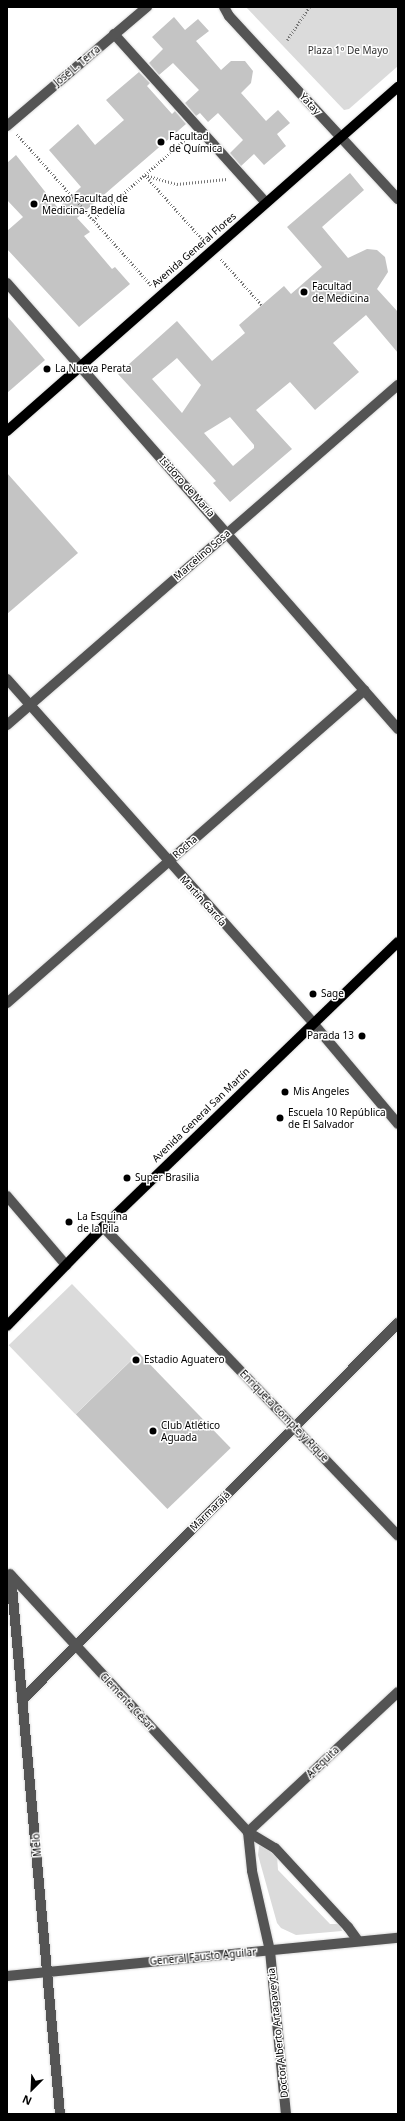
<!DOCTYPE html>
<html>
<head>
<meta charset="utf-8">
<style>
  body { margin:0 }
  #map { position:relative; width:405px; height:2121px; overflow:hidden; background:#fff; font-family:"Noto Sans",sans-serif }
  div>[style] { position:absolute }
  .green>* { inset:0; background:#dbdbdb; transform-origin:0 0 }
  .building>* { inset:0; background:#c4c4c4; transform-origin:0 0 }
  .path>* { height:2.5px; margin-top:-1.25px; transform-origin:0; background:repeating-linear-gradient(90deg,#767676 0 1px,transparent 0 3px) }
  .roads { filter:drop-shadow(0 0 1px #dbdbdb) drop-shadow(0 0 1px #dbdbdb) }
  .minor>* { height:10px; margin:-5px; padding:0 5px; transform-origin:5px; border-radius:5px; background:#545454 }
  .major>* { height:10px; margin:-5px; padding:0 5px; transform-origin:5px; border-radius:5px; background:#000 }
  .dots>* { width:11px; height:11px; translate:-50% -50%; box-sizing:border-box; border:2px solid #fff; border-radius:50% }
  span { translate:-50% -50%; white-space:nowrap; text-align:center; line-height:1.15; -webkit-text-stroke:3px #fff; paint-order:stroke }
  .park-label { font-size:10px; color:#323232 }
  .street-label { font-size:10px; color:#000 }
  .poi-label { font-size:10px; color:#000 }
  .left { translate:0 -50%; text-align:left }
  .right { translate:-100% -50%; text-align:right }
  .frame { position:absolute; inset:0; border:8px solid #000; pointer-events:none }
  .north { position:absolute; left:12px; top:2069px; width:40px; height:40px; -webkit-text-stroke:3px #fff; paint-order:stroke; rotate:204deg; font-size:11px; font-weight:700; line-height:16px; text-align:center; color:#000 }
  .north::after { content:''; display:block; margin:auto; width:14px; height:18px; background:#000; clip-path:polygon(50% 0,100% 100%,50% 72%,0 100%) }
</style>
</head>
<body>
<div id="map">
  <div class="green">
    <i style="clip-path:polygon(246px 7px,398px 7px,398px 66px,349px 109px,344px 110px)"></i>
    <i style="left:72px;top:1284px;width:96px;height:88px;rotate:46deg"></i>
    <i style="clip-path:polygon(263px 1844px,277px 1856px,278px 1870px,330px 1924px,340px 1924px,342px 1931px,296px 1935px,281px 1928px,277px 1923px,258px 1855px,259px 1846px)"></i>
  </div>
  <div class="building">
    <i style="clip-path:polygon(174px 17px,185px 30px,198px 19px,209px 31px,196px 41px,221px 70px,231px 61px,245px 61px,253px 71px,251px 83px,241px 93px,266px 121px,278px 110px,290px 123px,277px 134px,286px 146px,264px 165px,254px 154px,241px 166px,230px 153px,243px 140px,218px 113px,208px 122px,200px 113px,196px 116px,185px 103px,199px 90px,173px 63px,159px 75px,149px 63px,163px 49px,152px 37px)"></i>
    <i style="clip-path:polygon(139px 72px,150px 83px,147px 86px,172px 114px,175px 111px,186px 124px,77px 218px,90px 232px,84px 236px,112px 269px,115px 267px,130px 284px,79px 327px,7px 249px,7px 231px,23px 217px,7px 200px,7px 163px,16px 155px,58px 208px,81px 187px,49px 150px,78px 124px,95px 145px,124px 120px,106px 100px)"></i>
    <i style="clip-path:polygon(evenodd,350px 173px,364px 190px,322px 227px,348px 258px,367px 249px,377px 250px,385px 257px,388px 272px,377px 289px,398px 312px,398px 353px,366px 315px,333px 343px,359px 372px,315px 410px,290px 382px,256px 410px,292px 449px,230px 502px,213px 483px,216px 481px,118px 374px,177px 321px,212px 361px,245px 333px,239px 325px,262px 305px,284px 286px,291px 294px,322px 267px,287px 227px,350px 173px,177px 358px,201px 385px,182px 413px,152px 379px,177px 358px,350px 173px,230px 417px,254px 445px,254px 448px,233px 466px,204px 433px,230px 417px)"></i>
    <i style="clip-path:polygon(7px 316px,45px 360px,7px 393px)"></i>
    <i style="clip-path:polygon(7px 473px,78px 553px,7px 614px)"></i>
    <i style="left:139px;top:1353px;width:132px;height:88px;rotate:46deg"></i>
  </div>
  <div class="path">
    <i style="left:287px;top:40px;width:40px;rotate:-56deg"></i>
    <i style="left:17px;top:134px;width:203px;rotate:48.4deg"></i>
    <i style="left:145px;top:175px;width:89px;rotate:48.2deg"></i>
    <i style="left:145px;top:175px;width:33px;rotate:16deg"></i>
    <i style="left:177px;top:184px;width:50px;rotate:-5.7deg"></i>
    <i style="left:93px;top:220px;width:128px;rotate:-41.2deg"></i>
    <i style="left:221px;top:259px;width:62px;rotate:48.3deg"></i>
  </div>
  <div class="roads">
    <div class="minor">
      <i style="left:224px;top:7px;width:10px;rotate:61deg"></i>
      <i style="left:229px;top:16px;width:249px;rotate:47.3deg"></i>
      <i style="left:114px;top:34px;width:227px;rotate:48deg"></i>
      <i style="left:7px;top:126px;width:184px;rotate:-40.4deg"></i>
      <i style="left:7px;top:283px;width:593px;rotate:48.76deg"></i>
      <i style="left:7px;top:679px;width:460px;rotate:48.3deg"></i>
      <i style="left:313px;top:1023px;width:132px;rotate:49.9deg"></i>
      <i style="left:7px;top:725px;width:518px;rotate:-41.01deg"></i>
      <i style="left:7px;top:1003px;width:475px;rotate:-41.2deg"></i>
      <i style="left:7px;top:1196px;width:91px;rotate:49.5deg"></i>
      <i style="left:103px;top:1227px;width:427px;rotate:46.3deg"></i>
      <i style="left:10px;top:1574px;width:351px;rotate:47.3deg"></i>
      <i style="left:248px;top:1832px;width:31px;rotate:31deg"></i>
      <i style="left:275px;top:1848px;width:108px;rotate:47.3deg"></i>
      <i style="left:348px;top:1927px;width:17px;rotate:54deg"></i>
      <i style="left:11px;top:1576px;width:540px;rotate:84.8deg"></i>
      <i style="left:23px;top:1699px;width:531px;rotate:-45.08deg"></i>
      <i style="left:248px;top:1832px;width:39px;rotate:84deg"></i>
      <i style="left:252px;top:1871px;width:82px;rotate:77.3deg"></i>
      <i style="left:270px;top:1951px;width:164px;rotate:84.4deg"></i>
      <i style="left:248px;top:1832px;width:205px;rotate:-43deg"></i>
      <i style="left:7px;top:1976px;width:393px;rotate:-5.6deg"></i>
    </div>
    <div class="major">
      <i style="left:7px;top:431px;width:521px;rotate:-41.34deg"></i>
      <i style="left:7px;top:1326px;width:138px;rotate:-45.9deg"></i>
      <i style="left:103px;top:1227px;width:410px;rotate:-44deg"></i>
    </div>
  </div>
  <div class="dots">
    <i style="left:161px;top:142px;background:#000"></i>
    <i style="left:34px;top:204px;background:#000"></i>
    <i style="left:304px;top:292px;background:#000"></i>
    <i style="left:47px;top:369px;background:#000"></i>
    <i style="left:313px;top:994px;background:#000"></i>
    <i style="left:362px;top:1036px;background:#000"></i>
    <i style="left:285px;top:1092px;background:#000"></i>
    <i style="left:280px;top:1118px;background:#000"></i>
    <i style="left:127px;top:1178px;background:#000"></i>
    <i style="left:69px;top:1222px;background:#000"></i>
    <i style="left:136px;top:1360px;background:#000"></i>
    <i style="left:153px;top:1431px;background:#000"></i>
  </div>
  <div class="park-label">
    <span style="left:348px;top:51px">Plaza 1º De Mayo</span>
  </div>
  <div class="street-label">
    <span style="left:77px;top:66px;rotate:-40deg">José L. Terra</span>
    <span style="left:310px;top:104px;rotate:47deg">Yatay</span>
    <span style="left:194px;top:250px;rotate:-41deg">Avenida General Flores</span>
    <span style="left:187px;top:487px;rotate:48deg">Isidoro de María</span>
    <span style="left:202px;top:555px;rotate:-41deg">Marcelino Sosa</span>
    <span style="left:185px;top:847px;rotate:-41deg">Rocha</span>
    <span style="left:203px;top:901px;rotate:48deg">Martín García</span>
    <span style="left:201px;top:1115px;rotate:-44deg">Avenida General San Martín</span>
    <span style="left:284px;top:1416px;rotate:46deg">Enriqueta Compte y Rique</span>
    <span style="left:210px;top:1511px;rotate:-45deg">Marmarajá</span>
    <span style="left:127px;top:1702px;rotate:47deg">Clemente César</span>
    <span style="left:323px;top:1762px;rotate:-43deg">Arequita</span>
    <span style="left:37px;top:1845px;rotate:-95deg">Melo</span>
    <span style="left:203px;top:1957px;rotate:-5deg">General Fausto Aguilar</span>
    <span style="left:278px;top:2033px;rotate:-96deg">Doctor Alberto Artagaveytia</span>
  </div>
  <div class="poi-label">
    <span class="left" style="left:169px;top:142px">Facultad<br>de Química</span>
    <span class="left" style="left:42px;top:204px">Anexo Facultad de<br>Medicina- Bedelía</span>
    <span class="left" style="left:312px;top:292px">Facultad<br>de Medicina</span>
    <span class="left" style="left:55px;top:369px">La Nueva Perata</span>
    <span class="left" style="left:321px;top:994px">Sage</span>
    <span class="right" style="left:354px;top:1036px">Parada 13</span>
    <span class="left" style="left:293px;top:1092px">Mis Angeles</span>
    <span class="left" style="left:288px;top:1118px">Escuela 10 República<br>de El Salvador</span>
    <span class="left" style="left:135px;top:1178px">Super Brasilia</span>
    <span class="left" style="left:77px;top:1222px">La Esquina<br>de la Pila</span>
    <span class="left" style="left:144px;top:1360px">Estadio Aguatero</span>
    <span class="left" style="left:161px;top:1431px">Club Atlético<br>Aguada</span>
  </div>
  <div class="frame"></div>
  <div class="north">N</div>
</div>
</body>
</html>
